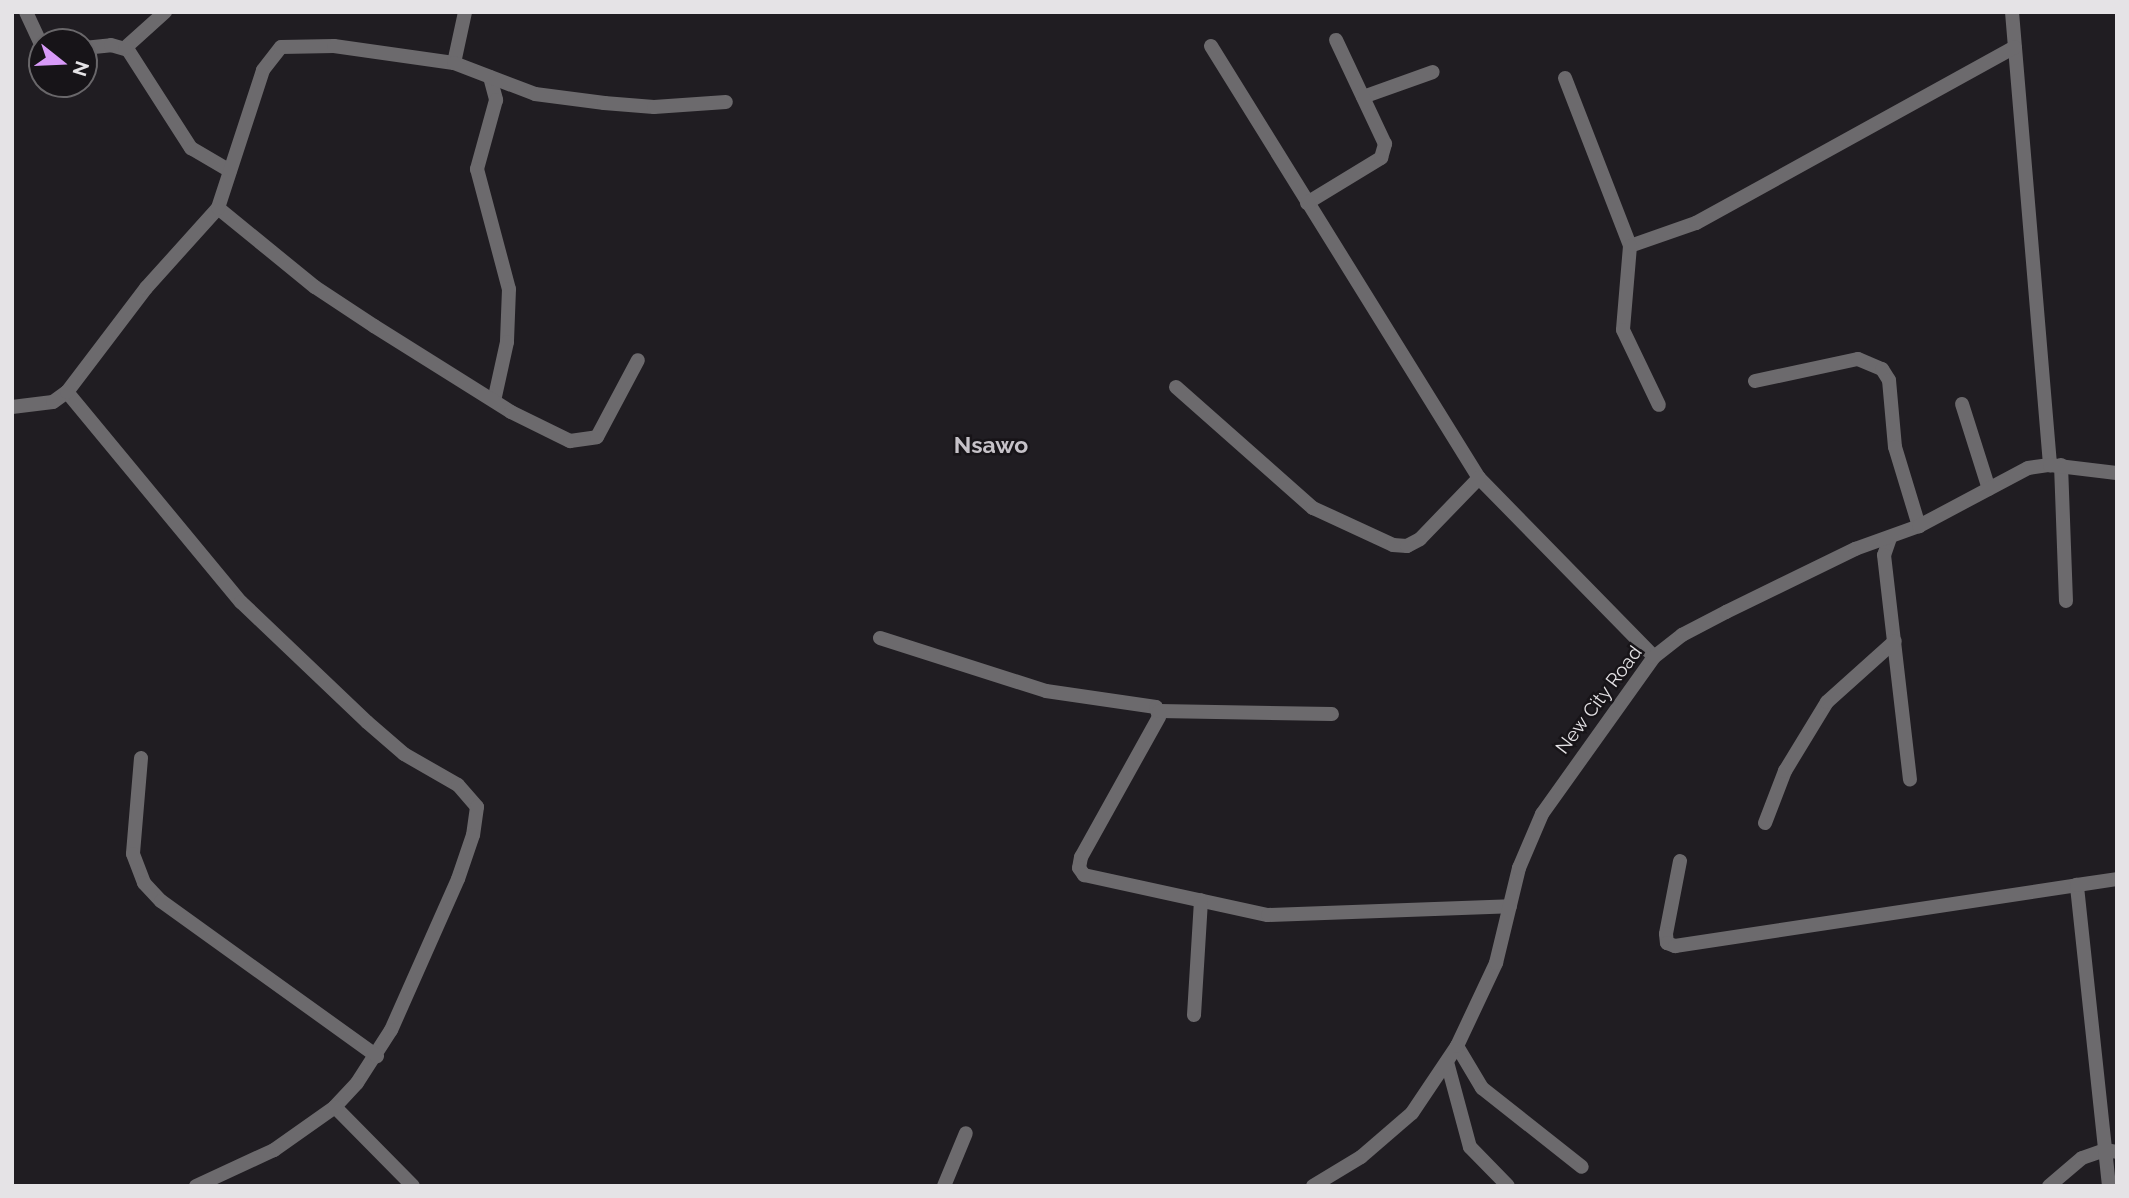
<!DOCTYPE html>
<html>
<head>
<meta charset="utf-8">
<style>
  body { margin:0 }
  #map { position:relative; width:2129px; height:1198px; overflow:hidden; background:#201d22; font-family:Raleway,sans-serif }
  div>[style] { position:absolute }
  .minor>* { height:14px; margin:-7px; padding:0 7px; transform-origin:7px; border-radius:7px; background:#6c6a6d }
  span { translate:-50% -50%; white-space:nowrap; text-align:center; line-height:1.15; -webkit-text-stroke:5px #171418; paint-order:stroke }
  .street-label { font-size:19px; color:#e5e3e6 }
  .quarter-label { font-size:23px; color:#c6c2c8; font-weight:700 }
  .frame { position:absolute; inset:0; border:14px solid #e5e3e6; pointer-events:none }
  .north { position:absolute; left:28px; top:28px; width:70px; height:70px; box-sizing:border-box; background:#171418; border:2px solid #69676a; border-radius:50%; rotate:108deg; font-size:19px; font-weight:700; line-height:28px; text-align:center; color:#e5e3e6 }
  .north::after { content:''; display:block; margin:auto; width:24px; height:32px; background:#d89af8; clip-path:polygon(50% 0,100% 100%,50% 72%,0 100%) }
</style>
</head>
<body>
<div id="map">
  <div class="minor">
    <i style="left:26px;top:12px;width:38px;rotate:65deg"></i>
    <i style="left:2012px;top:12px;width:455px;rotate:85.2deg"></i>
    <i style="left:1211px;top:46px;width:508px;rotate:58.19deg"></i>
    <i style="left:1479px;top:478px;width:250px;rotate:45.6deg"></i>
    <i style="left:84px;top:48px;width:27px;rotate:-6deg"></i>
    <i style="left:111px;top:45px;width:18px;rotate:16deg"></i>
    <i style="left:128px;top:50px;width:117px;rotate:57.3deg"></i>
    <i style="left:191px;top:148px;width:45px;rotate:30.5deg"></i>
    <i style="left:125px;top:48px;width:54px;rotate:-42deg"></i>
    <i style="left:454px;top:63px;width:52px;rotate:-77.8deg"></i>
    <i style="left:490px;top:77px;width:24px;rotate:75deg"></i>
    <i style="left:496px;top:100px;width:72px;rotate:105.4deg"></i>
    <i style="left:477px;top:169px;width:124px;rotate:75.1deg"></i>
    <i style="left:509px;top:289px;width:53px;rotate:92.2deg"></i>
    <i style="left:507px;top:342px;width:60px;rotate:102.4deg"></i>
    <i style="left:1565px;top:78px;width:180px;rotate:68.8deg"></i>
    <i style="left:1630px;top:246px;width:70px;rotate:-19.2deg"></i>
    <i style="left:1696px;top:223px;width:364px;rotate:-28.9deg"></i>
    <i style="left:1363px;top:97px;width:74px;rotate:-19.7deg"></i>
    <i style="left:1307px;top:203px;width:87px;rotate:-31.3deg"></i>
    <i style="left:1381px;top:158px;width:15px;rotate:-74deg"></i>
    <i style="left:1385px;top:144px;width:115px;rotate:-115.2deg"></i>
    <i style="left:218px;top:208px;width:125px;rotate:39.2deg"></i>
    <i style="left:315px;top:287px;width:71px;rotate:33.5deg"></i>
    <i style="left:374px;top:326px;width:162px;rotate:32.1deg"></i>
    <i style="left:511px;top:412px;width:66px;rotate:26.2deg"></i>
    <i style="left:570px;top:441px;width:27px;rotate:-8deg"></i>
    <i style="left:597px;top:437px;width:87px;rotate:-62deg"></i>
    <i style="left:1630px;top:246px;width:84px;rotate:94.8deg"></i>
    <i style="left:1623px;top:330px;width:83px;rotate:64.4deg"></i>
    <i style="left:1755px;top:381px;width:105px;rotate:-12.1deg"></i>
    <i style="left:1858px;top:359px;width:26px;rotate:23deg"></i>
    <i style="left:1882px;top:369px;width:13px;rotate:58deg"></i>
    <i style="left:1889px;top:380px;width:67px;rotate:84.9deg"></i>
    <i style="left:1895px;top:447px;width:83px;rotate:73.1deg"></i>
    <i style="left:1176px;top:387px;width:183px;rotate:41.5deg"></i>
    <i style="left:1313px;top:508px;width:88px;rotate:24.8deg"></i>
    <i style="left:1393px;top:545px;width:14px;rotate:4deg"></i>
    <i style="left:1407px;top:546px;width:15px;rotate:-28deg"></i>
    <i style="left:1420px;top:539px;width:85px;rotate:-46deg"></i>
    <i style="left:67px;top:392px;width:273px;rotate:50.4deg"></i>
    <i style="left:241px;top:602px;width:174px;rotate:43.6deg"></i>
    <i style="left:367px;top:722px;width:49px;rotate:40.9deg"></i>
    <i style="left:404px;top:754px;width:62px;rotate:29.9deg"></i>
    <i style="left:458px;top:785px;width:29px;rotate:49deg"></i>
    <i style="left:477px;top:807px;width:28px;rotate:98deg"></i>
    <i style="left:473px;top:835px;width:46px;rotate:108.8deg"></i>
    <i style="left:458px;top:879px;width:165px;rotate:113.9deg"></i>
    <i style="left:391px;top:1030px;width:63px;rotate:122.7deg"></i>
    <i style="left:357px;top:1083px;width:33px;rotate:133deg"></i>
    <i style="left:335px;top:1107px;width:75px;rotate:144.8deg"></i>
    <i style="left:274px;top:1150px;width:86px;rotate:155.2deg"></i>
    <i style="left:1962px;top:404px;width:89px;rotate:72.4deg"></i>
    <i style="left:12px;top:407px;width:41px;rotate:-7deg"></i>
    <i style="left:53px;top:402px;width:17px;rotate:-36deg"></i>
    <i style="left:67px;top:392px;width:131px;rotate:-52.8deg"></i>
    <i style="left:146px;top:288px;width:108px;rotate:-48deg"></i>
    <i style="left:218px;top:208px;width:145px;rotate:-71.9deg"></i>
    <i style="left:263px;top:70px;width:29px;rotate:-52deg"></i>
    <i style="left:281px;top:47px;width:53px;rotate:-1.1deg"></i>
    <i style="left:334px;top:46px;width:121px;rotate:8.1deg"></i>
    <i style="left:454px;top:63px;width:87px;rotate:20.9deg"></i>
    <i style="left:535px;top:94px;width:70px;rotate:7.4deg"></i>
    <i style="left:604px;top:103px;width:50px;rotate:4.6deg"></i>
    <i style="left:654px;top:107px;width:72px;rotate:-4deg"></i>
    <i style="left:2061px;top:465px;width:136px;rotate:87.9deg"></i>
    <i style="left:1890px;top:538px;width:18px;rotate:109deg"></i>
    <i style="left:1884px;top:555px;width:226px;rotate:83.4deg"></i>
    <i style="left:880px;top:638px;width:174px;rotate:17.7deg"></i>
    <i style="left:1046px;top:691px;width:111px;rotate:8.3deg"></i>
    <i style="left:1156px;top:707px;width:10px;rotate:73deg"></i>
    <i style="left:1159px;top:717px;width:160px;rotate:119.1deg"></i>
    <i style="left:1081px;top:857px;width:11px;rotate:100deg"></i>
    <i style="left:1079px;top:868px;width:9px;rotate:54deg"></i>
    <i style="left:1084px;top:875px;width:188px;rotate:12.3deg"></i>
    <i style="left:1268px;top:915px;width:242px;rotate:-2.1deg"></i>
    <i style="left:1159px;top:711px;width:173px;rotate:1deg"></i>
    <i style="left:141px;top:758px;width:96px;rotate:94.8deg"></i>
    <i style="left:133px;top:854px;width:31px;rotate:69deg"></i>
    <i style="left:144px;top:883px;width:25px;rotate:47deg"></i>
    <i style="left:161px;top:901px;width:266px;rotate:35.7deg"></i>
    <i style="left:1765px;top:823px;width:56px;rotate:-69deg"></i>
    <i style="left:1785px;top:771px;width:81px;rotate:-58.7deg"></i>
    <i style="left:1827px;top:702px;width:91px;rotate:-41.9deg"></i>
    <i style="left:1680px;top:861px;width:74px;rotate:100.9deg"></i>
    <i style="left:1666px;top:934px;width:9px;rotate:84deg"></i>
    <i style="left:1667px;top:943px;width:9px;rotate:21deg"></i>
    <i style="left:1675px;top:946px;width:407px;rotate:-8.6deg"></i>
    <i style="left:1194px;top:1015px;width:115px;rotate:-86.5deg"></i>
    <i style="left:1457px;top:1046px;width:49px;rotate:59.2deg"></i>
    <i style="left:1482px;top:1088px;width:127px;rotate:38.3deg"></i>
    <i style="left:1447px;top:1062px;width:88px;rotate:74.9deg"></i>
    <i style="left:1470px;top:1147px;width:54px;rotate:45.7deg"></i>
    <i style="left:335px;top:1107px;width:111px;rotate:45.4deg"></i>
    <i style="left:944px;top:1186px;width:57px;rotate:-67.5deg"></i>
    <i style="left:1313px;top:1186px;width:56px;rotate:-31.1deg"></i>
    <i style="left:1361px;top:1157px;width:67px;rotate:-40.8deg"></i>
    <i style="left:1412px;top:1113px;width:81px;rotate:-56.1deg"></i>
    <i style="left:1457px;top:1046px;width:92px;rotate:-64.8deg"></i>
    <i style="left:1496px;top:963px;width:98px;rotate:-76.4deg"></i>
    <i style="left:1519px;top:868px;width:59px;rotate:-66.9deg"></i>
    <i style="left:1542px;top:814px;width:193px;rotate:-54.5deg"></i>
    <i style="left:1654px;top:657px;width:36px;rotate:-38deg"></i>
    <i style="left:1682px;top:635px;width:50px;rotate:-27.6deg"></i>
    <i style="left:1726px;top:612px;width:144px;rotate:-26deg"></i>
    <i style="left:1855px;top:549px;width:68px;rotate:-19.8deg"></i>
    <i style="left:1919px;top:526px;width:123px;rotate:-28deg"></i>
    <i style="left:2028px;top:468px;width:22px;rotate:-8deg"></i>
    <i style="left:2050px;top:465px;width:67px;rotate:6.8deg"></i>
    <i style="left:2049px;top:1186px;width:43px;rotate:-40.3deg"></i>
    <i style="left:2082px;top:1158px;width:24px;rotate:-19deg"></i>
    <i style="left:2105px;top:1150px;width:12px;rotate:9deg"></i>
    <i style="left:2109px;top:1186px;width:303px;rotate:-96.1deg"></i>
    <i style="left:2077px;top:885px;width:40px;rotate:-8.5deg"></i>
  </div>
  <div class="street-label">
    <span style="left:1599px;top:700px;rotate:-53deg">New City Road</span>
  </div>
  <div class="quarter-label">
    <span style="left:991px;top:445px">Nsawo</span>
  </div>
  <div class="frame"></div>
  <div class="north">N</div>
</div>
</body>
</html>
